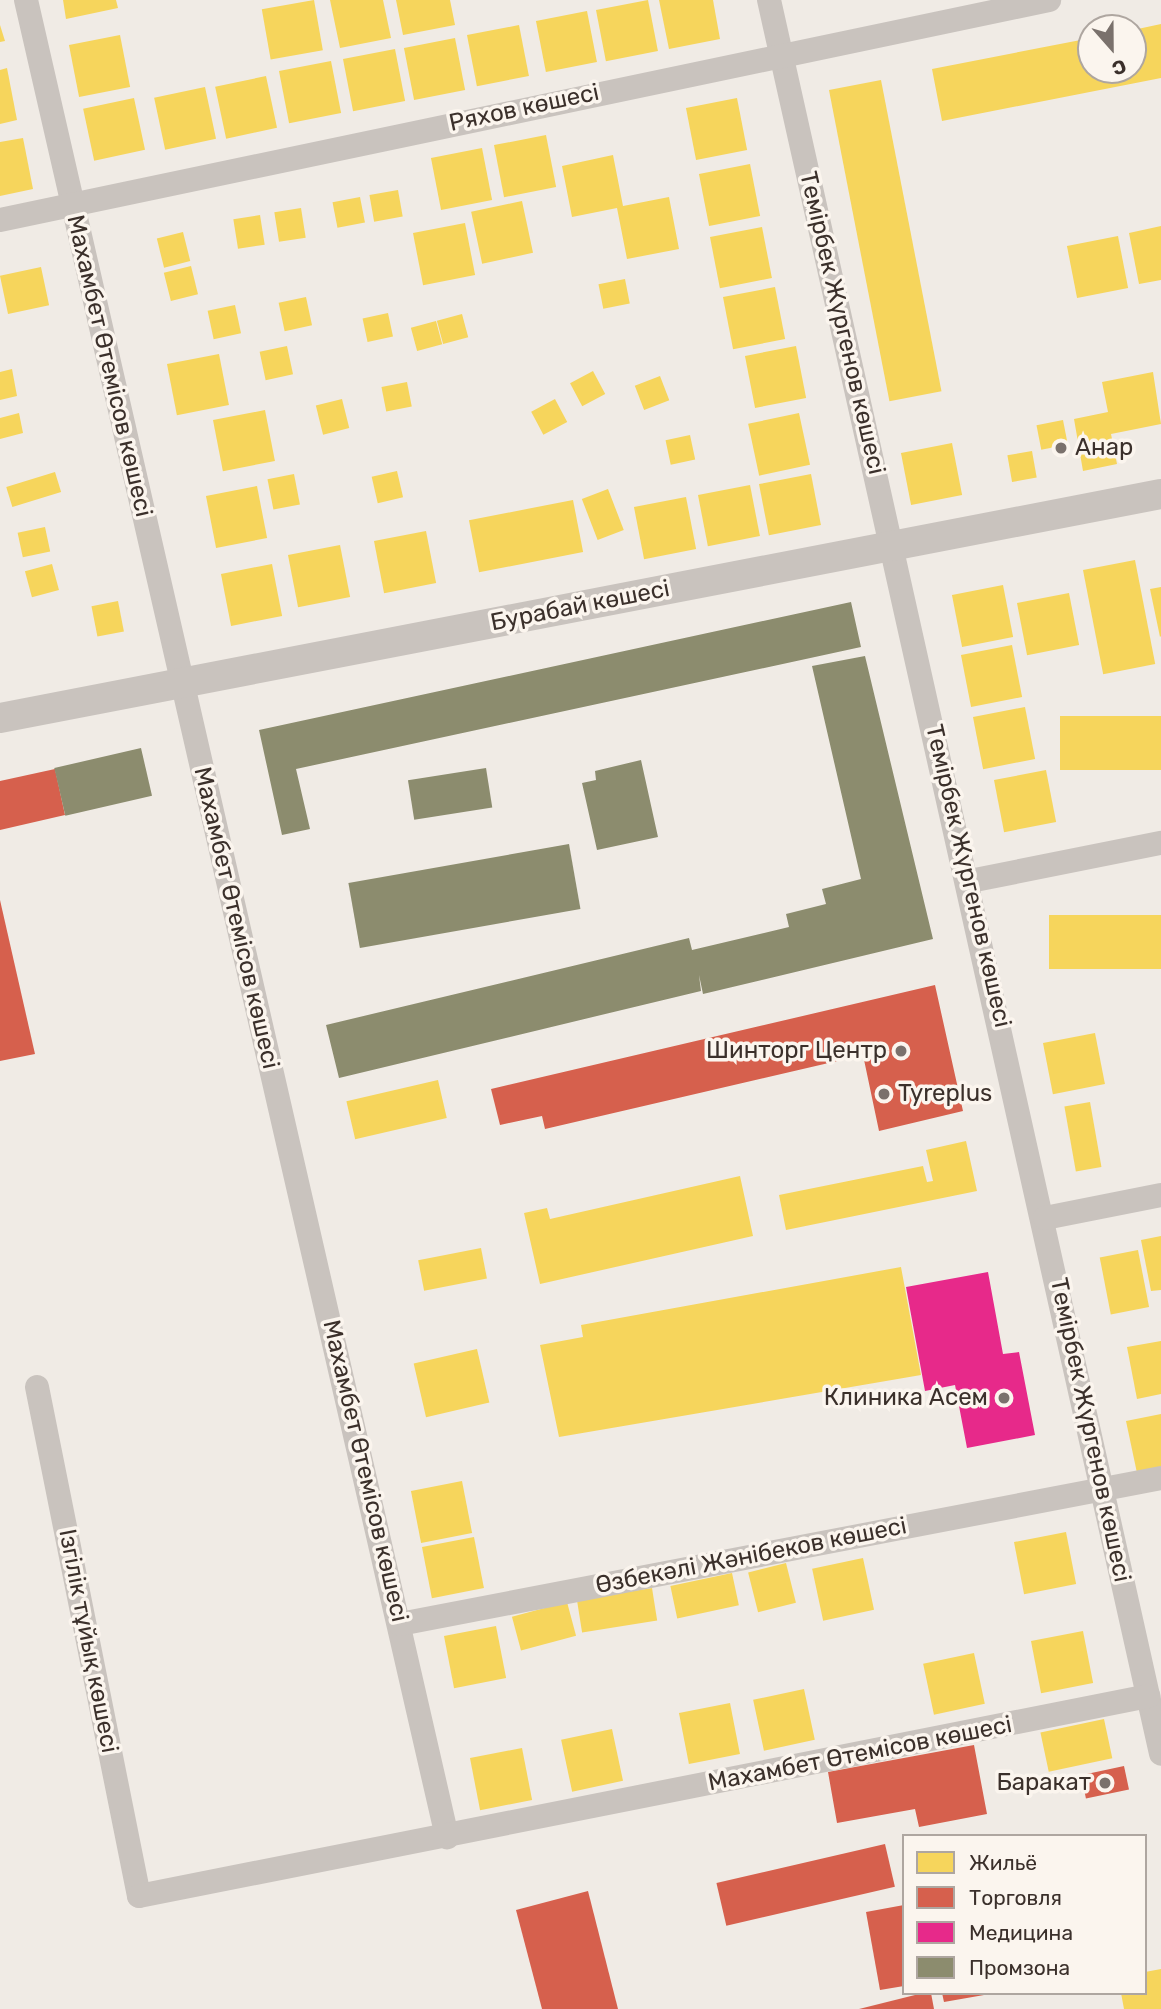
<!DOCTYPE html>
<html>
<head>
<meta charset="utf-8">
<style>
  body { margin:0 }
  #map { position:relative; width:1161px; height:2009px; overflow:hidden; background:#f0ebe5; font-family:Rubik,sans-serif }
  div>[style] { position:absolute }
  .homes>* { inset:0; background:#f6d55c; transform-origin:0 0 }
  .shops>* { inset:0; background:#d6604d; transform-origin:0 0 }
  .health>* { inset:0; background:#e7298a }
  .industry>* { inset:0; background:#8c8c6e; transform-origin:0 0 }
  .minor>* { height:24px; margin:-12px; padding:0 12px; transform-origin:12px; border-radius:12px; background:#c9c3be }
  .tertiary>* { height:30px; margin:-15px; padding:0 15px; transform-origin:15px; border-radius:15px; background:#c9c3be }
  .dots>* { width:19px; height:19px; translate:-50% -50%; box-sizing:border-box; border:4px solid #fbf5ee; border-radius:50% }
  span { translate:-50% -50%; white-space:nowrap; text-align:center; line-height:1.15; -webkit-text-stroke:7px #fbf5ee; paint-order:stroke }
  .street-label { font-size:24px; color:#3b302b }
  .poi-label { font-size:24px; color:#3b302b }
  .left { translate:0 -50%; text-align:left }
  .right { translate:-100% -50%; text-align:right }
  .legend { position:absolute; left:902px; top:1834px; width:245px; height:161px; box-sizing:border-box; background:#fbf5ee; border:2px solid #aea6a0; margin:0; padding:9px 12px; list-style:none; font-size:21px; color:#3b302b }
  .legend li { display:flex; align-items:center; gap:14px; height:35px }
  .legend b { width:35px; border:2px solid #aea6a0 }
  .north { position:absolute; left:1077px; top:14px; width:70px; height:70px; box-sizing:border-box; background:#fbf5ee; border:2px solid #aea6a0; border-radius:50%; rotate:159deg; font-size:19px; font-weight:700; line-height:28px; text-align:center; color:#3b302b }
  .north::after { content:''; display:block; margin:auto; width:24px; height:32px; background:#7a716c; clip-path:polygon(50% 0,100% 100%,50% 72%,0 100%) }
</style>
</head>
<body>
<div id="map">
  <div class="homes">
    <i style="clip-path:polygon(63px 0,116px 0,118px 8px,66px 19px)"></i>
    <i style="left:314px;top:0;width:51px;height:53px;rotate:80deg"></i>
    <i style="clip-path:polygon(330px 0,383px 0,391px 38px,340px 48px)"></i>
    <i style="clip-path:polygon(396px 0,450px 0,455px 25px,403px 35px)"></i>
    <i style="left:648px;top:0;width:52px;height:53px;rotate:79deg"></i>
    <i style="clip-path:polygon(659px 0,713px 0,720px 39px,669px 49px)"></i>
    <i style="left:587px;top:11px;width:52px;height:52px;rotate:79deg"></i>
    <i style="clip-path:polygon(1161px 24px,1161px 78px,942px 121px,932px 69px,1091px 38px,1091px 70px,1133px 70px,1133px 30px)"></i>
    <i style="clip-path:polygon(0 25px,5px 41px,0 42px)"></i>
    <i style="left:519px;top:25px;width:52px;height:53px;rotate:79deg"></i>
    <i style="left:120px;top:35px;width:53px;height:52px;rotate:79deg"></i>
    <i style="left:455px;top:38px;width:53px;height:52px;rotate:79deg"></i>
    <i style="left:395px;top:49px;width:53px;height:53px;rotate:79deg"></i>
    <i style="left:331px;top:61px;width:53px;height:53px;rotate:79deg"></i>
    <i style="clip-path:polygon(7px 68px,17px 120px,0 124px,0 70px)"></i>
    <i style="left:266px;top:76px;width:53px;height:52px;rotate:78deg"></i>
    <i style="left:881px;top:80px;width:317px;height:53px;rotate:79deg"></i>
    <i style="left:205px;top:87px;width:53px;height:52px;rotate:78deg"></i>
    <i style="left:134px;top:98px;width:53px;height:52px;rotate:78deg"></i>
    <i style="left:737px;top:98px;width:53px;height:52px;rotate:79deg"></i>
    <i style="left:546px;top:135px;width:53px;height:53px;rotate:79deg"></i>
    <i style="clip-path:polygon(23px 138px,33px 189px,0 196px,0 142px)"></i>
    <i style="left:482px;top:148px;width:53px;height:52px;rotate:79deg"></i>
    <i style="clip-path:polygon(613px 155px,623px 206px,669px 197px,679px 249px,627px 259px,617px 208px,572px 217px,562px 166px)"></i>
    <i style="left:750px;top:164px;width:53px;height:52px;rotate:79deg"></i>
    <i style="left:398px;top:190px;width:27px;height:29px;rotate:80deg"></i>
    <i style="left:360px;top:197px;width:26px;height:28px;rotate:79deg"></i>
    <i style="left:522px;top:201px;width:53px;height:52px;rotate:78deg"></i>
    <i style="left:301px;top:208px;width:30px;height:27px;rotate:81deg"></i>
    <i style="left:260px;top:215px;width:30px;height:27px;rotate:81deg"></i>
    <i style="left:465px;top:223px;width:53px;height:53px;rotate:79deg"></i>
    <i style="clip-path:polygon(1161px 226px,1161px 280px,1139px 284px,1129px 233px)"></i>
    <i style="left:762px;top:227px;width:52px;height:53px;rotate:79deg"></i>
    <i style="left:183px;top:232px;width:30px;height:27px;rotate:76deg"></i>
    <i style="left:1118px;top:236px;width:53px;height:52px;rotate:79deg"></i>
    <i style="left:191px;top:266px;width:29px;height:28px;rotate:76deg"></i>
    <i style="left:41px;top:267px;width:39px;height:42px;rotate:78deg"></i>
    <i style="left:625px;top:279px;width:25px;height:27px;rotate:79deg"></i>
    <i style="left:775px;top:287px;width:53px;height:53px;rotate:79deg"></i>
    <i style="left:306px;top:297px;width:29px;height:28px;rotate:78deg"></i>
    <i style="left:235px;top:305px;width:29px;height:28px;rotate:78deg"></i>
    <i style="left:388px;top:313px;width:24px;height:26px;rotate:78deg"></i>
    <i style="left:462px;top:314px;width:24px;height:26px;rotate:75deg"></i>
    <i style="left:436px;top:321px;width:24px;height:26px;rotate:75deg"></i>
    <i style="left:287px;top:346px;width:29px;height:28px;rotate:78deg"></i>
    <i style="left:796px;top:346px;width:53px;height:52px;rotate:79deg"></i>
    <i style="left:219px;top:354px;width:52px;height:53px;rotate:79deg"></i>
    <i style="clip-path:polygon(12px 369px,17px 396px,0 400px,0 372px)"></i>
    <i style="left:593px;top:371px;width:26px;height:26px;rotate:62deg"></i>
    <i style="clip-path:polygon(1153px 372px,1161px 424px,1111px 434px,1117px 464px,1083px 471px,1074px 419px,1108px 412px,1102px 382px)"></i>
    <i style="left:660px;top:376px;width:26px;height:27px;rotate:69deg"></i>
    <i style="left:407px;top:382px;width:25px;height:26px;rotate:79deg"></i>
    <i style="left:342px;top:399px;width:30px;height:27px;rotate:76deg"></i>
    <i style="left:555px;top:399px;width:26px;height:27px;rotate:62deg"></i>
    <i style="left:265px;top:410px;width:52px;height:53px;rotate:79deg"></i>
    <i style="clip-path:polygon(19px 413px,23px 433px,0 439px,0 418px)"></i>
    <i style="left:799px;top:413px;width:53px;height:52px;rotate:78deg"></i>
    <i style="left:1063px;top:420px;width:25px;height:27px;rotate:79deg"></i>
    <i style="left:690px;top:435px;width:25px;height:25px;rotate:78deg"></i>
    <i style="left:952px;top:443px;width:53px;height:52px;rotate:79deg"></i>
    <i style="left:1032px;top:451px;width:27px;height:25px;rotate:80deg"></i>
    <i style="left:397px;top:471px;width:27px;height:26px;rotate:77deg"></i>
    <i style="left:55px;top:472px;width:21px;height:51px;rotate:73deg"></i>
    <i style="left:294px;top:474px;width:31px;height:27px;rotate:79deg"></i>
    <i style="left:811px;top:474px;width:52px;height:53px;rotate:79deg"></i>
    <i style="left:750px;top:485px;width:52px;height:53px;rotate:79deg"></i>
    <i style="left:257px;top:486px;width:53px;height:52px;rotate:79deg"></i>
    <i style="left:608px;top:489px;width:44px;height:28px;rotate:69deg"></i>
    <i style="left:686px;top:497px;width:53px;height:53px;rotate:79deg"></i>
    <i style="left:573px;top:500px;width:53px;height:106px;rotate:79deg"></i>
    <i style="left:45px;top:527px;width:25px;height:28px;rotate:78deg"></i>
    <i style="left:426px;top:531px;width:53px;height:53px;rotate:79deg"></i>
    <i style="left:340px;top:545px;width:53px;height:53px;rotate:79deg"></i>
    <i style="left:1135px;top:560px;width:106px;height:53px;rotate:79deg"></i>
    <i style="left:52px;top:564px;width:27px;height:28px;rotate:75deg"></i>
    <i style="left:272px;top:564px;width:53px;height:52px;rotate:79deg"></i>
    <i style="left:1003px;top:585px;width:53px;height:52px;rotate:79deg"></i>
    <i style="clip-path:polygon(1161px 587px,1161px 636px,1160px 637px,1150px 589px)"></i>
    <i style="left:1069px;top:593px;width:53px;height:53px;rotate:79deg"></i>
    <i style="left:118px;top:601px;width:31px;height:27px;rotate:79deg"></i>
    <i style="left:1012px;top:645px;width:53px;height:52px;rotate:79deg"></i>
    <i style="left:1025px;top:707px;width:53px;height:53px;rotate:79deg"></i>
    <i style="left:1161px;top:716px;width:54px;height:101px;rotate:90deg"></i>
    <i style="left:1046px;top:770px;width:53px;height:53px;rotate:79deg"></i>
    <i style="left:1161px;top:915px;width:54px;height:112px;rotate:90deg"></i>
    <i style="left:1095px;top:1033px;width:52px;height:53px;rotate:79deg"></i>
    <i style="left:438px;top:1080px;width:39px;height:94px;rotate:77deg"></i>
    <i style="left:1090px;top:1102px;width:66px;height:26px;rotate:80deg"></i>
    <i style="clip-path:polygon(966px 1141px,977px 1191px,786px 1230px,779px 1195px,923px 1166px,927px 1182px,933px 1181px,926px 1150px)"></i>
    <i style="clip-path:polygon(740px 1176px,753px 1236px,540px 1284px,524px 1213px,547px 1208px,550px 1219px)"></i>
    <i style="clip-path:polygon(1161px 1236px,1161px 1290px,1151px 1291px,1141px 1240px)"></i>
    <i style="left:481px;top:1248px;width:31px;height:64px;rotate:79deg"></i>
    <i style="left:1138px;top:1250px;width:58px;height:39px;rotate:79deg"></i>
    <i style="clip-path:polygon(901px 1267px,921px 1375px,559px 1437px,540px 1345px,583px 1337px,581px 1325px)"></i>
    <i style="clip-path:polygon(1161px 1341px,1161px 1394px,1137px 1399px,1127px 1347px)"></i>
    <i style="left:477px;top:1349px;width:55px;height:65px;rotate:77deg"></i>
    <i style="clip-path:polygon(1161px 1414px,1161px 1468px,1137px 1473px,1126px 1421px)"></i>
    <i style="left:462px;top:1481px;width:53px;height:52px;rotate:79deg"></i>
    <i style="left:1066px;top:1532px;width:53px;height:53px;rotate:79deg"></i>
    <i style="left:474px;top:1537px;width:52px;height:53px;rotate:79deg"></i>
    <i style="left:863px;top:1558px;width:53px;height:52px;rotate:78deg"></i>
    <i style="left:786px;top:1563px;width:41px;height:39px;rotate:76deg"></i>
    <i style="left:732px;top:1573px;width:33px;height:63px;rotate:78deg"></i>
    <i style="left:652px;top:1588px;width:33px;height:76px;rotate:81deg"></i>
    <i style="left:567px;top:1602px;width:35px;height:57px;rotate:75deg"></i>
    <i style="left:496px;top:1626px;width:53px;height:53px;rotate:79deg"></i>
    <i style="left:1083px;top:1631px;width:53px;height:53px;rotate:79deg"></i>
    <i style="left:974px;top:1653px;width:52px;height:52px;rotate:78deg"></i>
    <i style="left:804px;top:1689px;width:52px;height:52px;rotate:78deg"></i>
    <i style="left:730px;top:1703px;width:52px;height:52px;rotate:79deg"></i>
    <i style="left:1104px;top:1719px;width:40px;height:65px;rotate:78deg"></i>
    <i style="left:612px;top:1729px;width:53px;height:52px;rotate:78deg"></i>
    <i style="left:522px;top:1748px;width:53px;height:53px;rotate:79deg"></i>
    <i style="clip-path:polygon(1161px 1969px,1161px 2009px,1124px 2009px,1121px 1993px,1145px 1993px,1145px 1972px)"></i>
  </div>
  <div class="shops">
    <i style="clip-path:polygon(55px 769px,65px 815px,0 830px,0 781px)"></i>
    <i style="clip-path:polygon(0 900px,35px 1054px,0 1061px)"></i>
    <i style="clip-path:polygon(935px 985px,963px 1111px,879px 1131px,863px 1055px,545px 1129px,542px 1116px,500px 1125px,491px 1089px)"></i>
    <i style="clip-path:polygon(974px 1745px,987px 1814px,919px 1827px,915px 1809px,837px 1823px,828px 1772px)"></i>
    <i style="left:1124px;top:1766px;width:24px;height:44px;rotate:78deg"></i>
    <i style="left:885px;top:1844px;width:44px;height:173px;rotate:77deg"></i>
    <i style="clip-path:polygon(588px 1891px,618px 2009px,542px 2009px,516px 1910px)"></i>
    <i style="clip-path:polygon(904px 1905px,904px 1986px,880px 1990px,866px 1912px)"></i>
    <i style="clip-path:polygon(931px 1993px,934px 2009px,859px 2009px,923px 1993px)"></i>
    <i style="clip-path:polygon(942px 1993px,984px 1993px,984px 1995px,944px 2002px)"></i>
  </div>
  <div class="health">
    <i style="clip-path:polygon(988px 1272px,1003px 1354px,1019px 1352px,1035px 1435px,967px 1448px,955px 1385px,925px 1391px,906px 1287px)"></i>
  </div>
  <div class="industry">
    <i style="clip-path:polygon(851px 602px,861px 647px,296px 769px,310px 829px,282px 835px,259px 730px)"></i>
    <i style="clip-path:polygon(865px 656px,933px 939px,703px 994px,699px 975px,701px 991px,339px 1078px,326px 1025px,689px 938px,692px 950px,789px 927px,786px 914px,826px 904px,822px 889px,861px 879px,812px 666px)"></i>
    <i style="left:141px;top:748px;width:49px;height:89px;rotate:77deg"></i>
    <i style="clip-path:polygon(641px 760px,658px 837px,597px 850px,582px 783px,596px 780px,595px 771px)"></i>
    <i style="left:486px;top:768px;width:40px;height:79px;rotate:81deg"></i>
    <i style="left:569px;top:844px;width:66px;height:224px;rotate:80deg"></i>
  </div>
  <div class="minor">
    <i style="left:26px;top:0;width:1885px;rotate:77.09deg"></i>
    <i style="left:769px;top:0;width:1797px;rotate:77.4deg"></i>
    <i style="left:0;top:220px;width:1072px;rotate:-11.84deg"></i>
    <i style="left:970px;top:881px;width:195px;rotate:-11.3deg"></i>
    <i style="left:1045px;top:1218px;width:118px;rotate:-11.2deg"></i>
    <i style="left:37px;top:1387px;width:519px;rotate:78.67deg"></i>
    <i style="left:139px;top:1896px;width:1029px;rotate:-11.21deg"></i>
    <i style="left:400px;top:1624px;width:775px;rotate:-10.86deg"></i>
  </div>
  <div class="tertiary">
    <i style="left:0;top:718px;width:1182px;rotate:-10.92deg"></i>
  </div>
  <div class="dots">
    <i style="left:1061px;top:448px;background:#7a716c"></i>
    <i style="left:901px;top:1051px;background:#7a716c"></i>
    <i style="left:884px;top:1094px;background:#7a716c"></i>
    <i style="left:1004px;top:1398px;background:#7a716c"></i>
    <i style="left:1105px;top:1783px;background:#7a716c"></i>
  </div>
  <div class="street-label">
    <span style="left:524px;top:108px;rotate:-12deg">Ряхов көшесі</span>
    <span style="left:842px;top:323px;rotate:77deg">Темірбек Жүргенов көшесі</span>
    <span style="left:109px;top:366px;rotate:77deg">Махамбет Өтемісов көшесі</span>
    <span style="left:580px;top:606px;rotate:-11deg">Бурабай көшесі</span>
    <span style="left:968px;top:876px;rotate:77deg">Темірбек Жүргенов көшесі</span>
    <span style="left:236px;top:918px;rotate:77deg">Махамбет Өтемісов көшесі</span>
    <span style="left:1090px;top:1430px;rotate:78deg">Темірбек Жүргенов көшесі</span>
    <span style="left:365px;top:1471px;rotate:77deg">Махамбет Өтемісов көшесі</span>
    <span style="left:751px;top:1556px;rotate:-11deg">Өзбекәлі Жәнібеков көшесі</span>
    <span style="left:88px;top:1641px;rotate:79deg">Ізгілік тұйық көшесі</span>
    <span style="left:860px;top:1754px;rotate:-11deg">Махамбет Өтемісов көшесі</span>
  </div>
  <div class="poi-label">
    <span class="left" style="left:1075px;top:448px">Анар</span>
    <span class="right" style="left:887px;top:1051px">Шинторг Центр</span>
    <span class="left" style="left:898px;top:1094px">Tyreplus</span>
    <span class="right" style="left:988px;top:1398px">Клиника Асем</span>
    <span class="right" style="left:1091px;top:1783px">Баракат</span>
  </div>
  <ul class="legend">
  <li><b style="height:19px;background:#f6d55c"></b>Жильё</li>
  <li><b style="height:19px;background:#d6604d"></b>Торговля</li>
  <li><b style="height:19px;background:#e7298a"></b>Медицина</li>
  <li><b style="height:19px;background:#8c8c6e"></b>Промзона</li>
  </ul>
  <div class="north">С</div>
</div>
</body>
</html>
